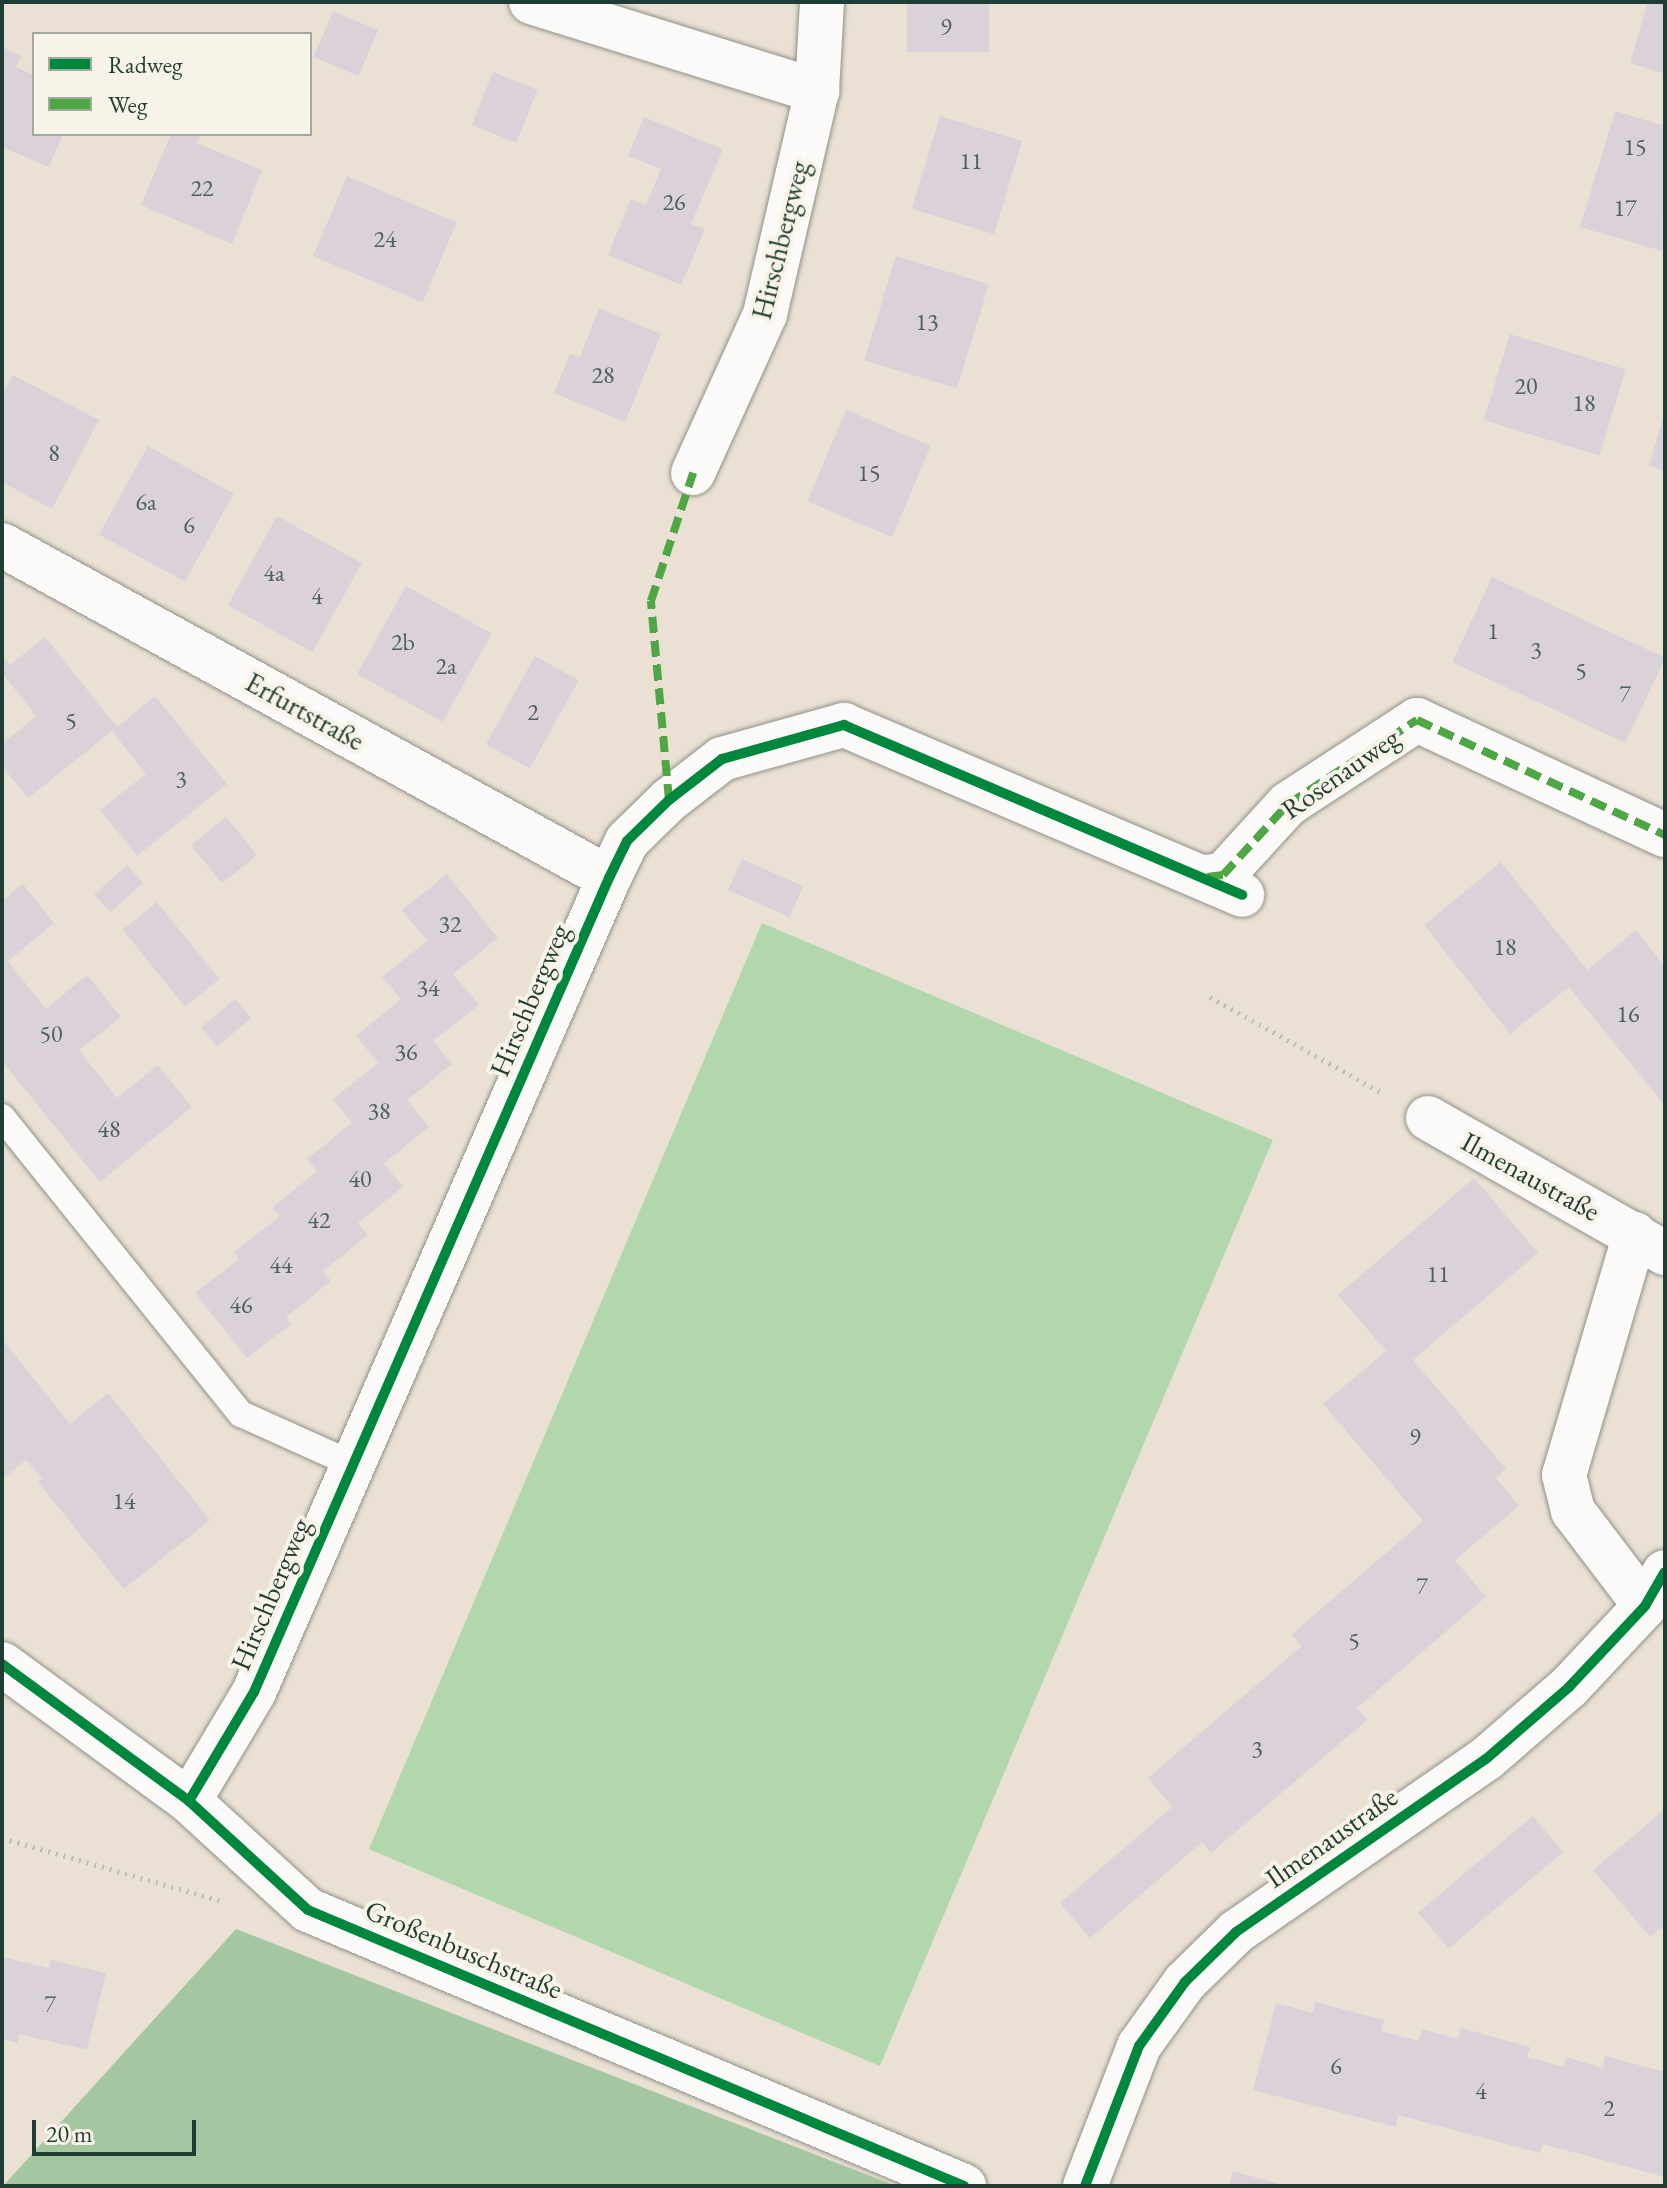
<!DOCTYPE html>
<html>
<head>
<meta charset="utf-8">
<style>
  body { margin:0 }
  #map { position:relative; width:1667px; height:2188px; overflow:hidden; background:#eae1d4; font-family:"EB Garamond",serif }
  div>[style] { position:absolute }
  .green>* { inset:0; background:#b2d7ad; transform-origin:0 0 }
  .forest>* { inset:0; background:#a4c7a1 }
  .building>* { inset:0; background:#dbd1d8; transform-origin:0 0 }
  .path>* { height:5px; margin-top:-2.5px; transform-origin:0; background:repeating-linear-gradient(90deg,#bdbebb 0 2px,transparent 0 8px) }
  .roads { filter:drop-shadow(0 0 2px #909188) drop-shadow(0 0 2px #909188) }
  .service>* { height:26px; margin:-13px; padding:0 13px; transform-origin:13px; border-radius:13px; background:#fcfaf9 }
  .minor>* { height:44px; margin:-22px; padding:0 22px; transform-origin:22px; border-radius:22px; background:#fcfaf9 }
  .quiet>* { height:8px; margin-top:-4px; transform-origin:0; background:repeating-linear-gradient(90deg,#4fa644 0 16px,transparent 0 24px) }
  .cycleway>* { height:10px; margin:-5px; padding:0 5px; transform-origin:5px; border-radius:5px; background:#00873e }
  span { translate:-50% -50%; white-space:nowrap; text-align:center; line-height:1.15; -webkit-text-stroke:8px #f7f3e8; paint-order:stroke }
  .number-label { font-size:24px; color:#4e625d }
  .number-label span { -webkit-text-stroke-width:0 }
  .street-label { font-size:28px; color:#1f3d34 }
  .frame { position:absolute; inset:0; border:4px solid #1f3d34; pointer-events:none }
  .legend { position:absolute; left:32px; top:32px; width:280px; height:104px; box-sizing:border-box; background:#f7f3e8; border:2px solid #a1aaa0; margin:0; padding:10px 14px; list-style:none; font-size:24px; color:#1f3d34 }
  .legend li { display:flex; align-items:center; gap:16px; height:40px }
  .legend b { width:40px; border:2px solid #a1aaa0 }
  .scale { position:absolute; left:32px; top:2120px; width:164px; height:36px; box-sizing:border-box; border:4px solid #1f3d34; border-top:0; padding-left:10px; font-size:24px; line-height:28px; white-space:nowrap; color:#1f3d34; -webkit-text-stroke:6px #f7f3e8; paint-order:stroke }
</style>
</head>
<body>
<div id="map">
  <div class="green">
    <i style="left:762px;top:923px;width:555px;height:1006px;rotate:23deg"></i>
  </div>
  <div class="forest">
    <i style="clip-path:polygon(236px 1929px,896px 2186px,3px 2186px)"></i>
  </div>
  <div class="building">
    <i style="left:907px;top:2px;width:82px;height:50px"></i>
    <i style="clip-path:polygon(1648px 2px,1665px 2px,1665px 74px,1630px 63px)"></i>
    <i style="left:333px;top:11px;width:49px;height:50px;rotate:23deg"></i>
    <i style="clip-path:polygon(2px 47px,21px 56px,16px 67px,34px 75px,34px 134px,63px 134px,49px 167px,2px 147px)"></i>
    <i style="left:493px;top:72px;width:48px;height:57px;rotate:22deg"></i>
    <i style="clip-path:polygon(1615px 111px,1665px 126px,1662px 251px,1580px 227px)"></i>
    <i style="left:940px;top:116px;width:86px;height:97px;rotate:17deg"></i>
    <i style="clip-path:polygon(644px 117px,723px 149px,691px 224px,705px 229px,681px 285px,608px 255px,631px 199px,646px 205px,661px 169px,628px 156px)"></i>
    <i style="clip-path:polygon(171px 134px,201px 134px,197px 143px,262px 170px,232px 244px,141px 205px)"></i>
    <i style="left:347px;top:176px;width:119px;height:87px;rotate:23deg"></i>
    <i style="left:896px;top:256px;width:97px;height:109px;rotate:17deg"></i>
    <i style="clip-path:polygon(599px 308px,661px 334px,625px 422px,554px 393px,570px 354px,580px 357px)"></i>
    <i style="left:1510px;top:334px;width:121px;height:90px;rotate:17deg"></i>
    <i style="clip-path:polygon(13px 375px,99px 420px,52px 509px,2px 482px,2px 395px)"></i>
    <i style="left:846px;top:410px;width:92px;height:99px;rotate:23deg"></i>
    <i style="clip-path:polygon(1664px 415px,1665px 415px,1665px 471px,1649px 466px)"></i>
    <i style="left:148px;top:446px;width:98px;height:101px;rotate:29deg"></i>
    <i style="left:277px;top:516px;width:97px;height:102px;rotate:29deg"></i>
    <i style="left:1492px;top:577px;width:191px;height:94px;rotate:25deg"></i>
    <i style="left:406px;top:586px;width:98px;height:101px;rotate:29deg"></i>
    <i style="clip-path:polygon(45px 637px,117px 727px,155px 696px,227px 784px,137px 856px,100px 810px,146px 774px,112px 731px,28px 798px,2px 766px,2px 744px,36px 716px,2px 673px,2px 655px,10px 665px)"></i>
    <i style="left:535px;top:656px;width:50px;height:101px;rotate:29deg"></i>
    <i style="left:226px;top:817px;width:49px;height:45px;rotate:51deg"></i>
    <i style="left:742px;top:859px;width:67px;height:34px;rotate:24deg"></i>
    <i style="clip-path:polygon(1501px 862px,1587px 970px,1636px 930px,1665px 967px,1665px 1106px,1569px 987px,1510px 1034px,1424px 925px)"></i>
    <i style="left:127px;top:865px;width:24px;height:44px;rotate:48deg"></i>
    <i style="clip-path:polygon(447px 874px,498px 938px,453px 974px,479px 1005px,433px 1041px,452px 1064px,407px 1100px,429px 1127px,384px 1163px,403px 1187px,358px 1223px,368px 1235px,323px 1271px,331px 1281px,286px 1317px,291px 1324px,247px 1358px,195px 1293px,239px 1259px,234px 1252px,280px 1216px,272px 1208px,317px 1171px,307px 1159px,352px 1123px,333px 1099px,378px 1063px,356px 1036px,401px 999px,382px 977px,427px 941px,402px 910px)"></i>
    <i style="clip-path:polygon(23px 884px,54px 923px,8px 961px,46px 1009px,87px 975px,121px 1017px,79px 1050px,117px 1098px,158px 1065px,192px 1107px,100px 1182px,2px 1061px,2px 901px)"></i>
    <i style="left:157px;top:902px;width:99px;height:44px;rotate:51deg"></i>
    <i style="left:235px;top:999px;width:25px;height:44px;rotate:50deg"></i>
    <i style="clip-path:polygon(1474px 1178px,1538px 1253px,1413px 1360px,1506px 1469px,1496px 1478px,1519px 1506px,1455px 1560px,1486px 1597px,1357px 1708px,1367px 1720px,1211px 1853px,1202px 1842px,1090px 1938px,1060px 1903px,1172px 1807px,1148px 1778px,1302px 1646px,1291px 1635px,1423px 1521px,1323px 1404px,1386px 1351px,1338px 1295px)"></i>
    <i style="clip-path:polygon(2px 1339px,70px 1424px,108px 1393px,210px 1520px,124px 1589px,38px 1482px,42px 1479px,26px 1460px,2px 1479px)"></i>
    <i style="clip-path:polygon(1665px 1809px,1665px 1925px,1650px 1937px,1593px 1870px)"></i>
    <i style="left:1533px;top:1816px;width:47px;height:150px;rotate:50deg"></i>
    <i style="clip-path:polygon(2px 1957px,48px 1968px,51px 1960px,106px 1973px,87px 2050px,19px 2034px,18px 2043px,2px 2039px)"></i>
    <i style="clip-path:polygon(1315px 2002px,1384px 2020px,1381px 2031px,1418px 2041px,1422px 2029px,1458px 2039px,1461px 2028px,1530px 2047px,1527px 2057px,1564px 2067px,1566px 2057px,1603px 2068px,1605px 2056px,1665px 2072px,1665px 2177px,1543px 2144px,1540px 2153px,1398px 2115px,1396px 2127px,1253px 2090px,1276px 2003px,1313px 2013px)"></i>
    <i style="clip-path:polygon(1233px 2171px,1283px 2185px,1282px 2186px,1229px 2186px)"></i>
  </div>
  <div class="path">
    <i style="left:1210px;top:997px;width:199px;rotate:29.1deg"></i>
    <i style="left:2px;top:1838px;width:228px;rotate:16deg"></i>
  </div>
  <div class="roads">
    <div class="service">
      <i style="left:2px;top:1117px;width:381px;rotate:51.2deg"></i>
      <i style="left:241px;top:1414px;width:122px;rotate:24.2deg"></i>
    </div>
    <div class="minor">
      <i style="left:531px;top:2px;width:300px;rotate:17.3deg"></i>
      <i style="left:693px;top:473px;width:175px;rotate:-65.6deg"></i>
      <i style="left:765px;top:314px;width:229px;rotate:-76.9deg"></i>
      <i style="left:817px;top:91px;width:89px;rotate:-86.8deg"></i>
      <i style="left:2px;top:545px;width:692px;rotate:28.75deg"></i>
      <i style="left:1205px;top:877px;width:18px;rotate:-6deg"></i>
      <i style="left:1223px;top:875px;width:96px;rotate:-47.5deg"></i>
      <i style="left:1288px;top:804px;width:154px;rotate:-33.1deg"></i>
      <i style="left:1417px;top:720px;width:273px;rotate:24.9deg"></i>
      <i style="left:1428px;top:1118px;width:273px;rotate:29.7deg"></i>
      <i style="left:1635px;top:1234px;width:251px;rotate:106.4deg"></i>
      <i style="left:1564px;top:1475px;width:37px;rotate:76deg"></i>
      <i style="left:1573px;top:1511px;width:119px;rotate:52.8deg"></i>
      <i style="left:2px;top:1664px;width:232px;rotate:36.2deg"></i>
      <i style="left:189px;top:1801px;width:161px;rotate:42.5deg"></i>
      <i style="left:308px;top:1910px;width:712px;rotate:22.82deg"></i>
      <i style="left:189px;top:1801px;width:127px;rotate:-59.2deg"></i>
      <i style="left:254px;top:1692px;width:888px;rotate:-66.44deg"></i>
      <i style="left:609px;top:878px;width:41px;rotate:-64.1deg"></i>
      <i style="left:627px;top:841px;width:59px;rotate:-44.3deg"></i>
      <i style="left:669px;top:800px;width:67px;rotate:-37.7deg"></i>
      <i style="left:722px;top:759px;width:127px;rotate:-15.6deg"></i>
      <i style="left:844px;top:725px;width:433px;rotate:23.1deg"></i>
      <i style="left:1085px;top:2186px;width:150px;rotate:-68.9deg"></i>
      <i style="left:1139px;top:2046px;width:79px;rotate:-54.3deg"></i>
      <i style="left:1185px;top:1982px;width:71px;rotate:-44.4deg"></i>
      <i style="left:1236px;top:1932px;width:304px;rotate:-34.7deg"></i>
      <i style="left:1486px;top:1759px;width:110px;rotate:-40.9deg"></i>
      <i style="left:1569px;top:1687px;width:111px;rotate:-46.8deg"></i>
      <i style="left:1645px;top:1606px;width:39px;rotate:-60deg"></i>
    </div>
  </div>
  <div class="quiet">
    <i style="left:669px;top:800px;width:200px;rotate:-95.2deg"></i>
    <i style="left:651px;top:601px;width:135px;rotate:-71.8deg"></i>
    <i style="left:1207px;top:877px;width:16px;rotate:-7deg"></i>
    <i style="left:1223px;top:875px;width:96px;rotate:-47.5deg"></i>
    <i style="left:1288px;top:804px;width:154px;rotate:-33.1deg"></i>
    <i style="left:1417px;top:720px;width:273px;rotate:24.9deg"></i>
  </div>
  <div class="cycleway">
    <i style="left:2px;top:1664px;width:232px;rotate:36.2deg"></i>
    <i style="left:189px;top:1801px;width:161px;rotate:42.5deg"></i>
    <i style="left:308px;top:1910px;width:712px;rotate:22.82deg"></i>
    <i style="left:189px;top:1801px;width:127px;rotate:-59.2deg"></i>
    <i style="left:254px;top:1692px;width:888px;rotate:-66.44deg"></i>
    <i style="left:609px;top:878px;width:41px;rotate:-64.1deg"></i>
    <i style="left:627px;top:841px;width:59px;rotate:-44.3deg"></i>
    <i style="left:669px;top:800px;width:67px;rotate:-37.7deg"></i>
    <i style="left:722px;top:759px;width:127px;rotate:-15.6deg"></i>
    <i style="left:844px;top:725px;width:433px;rotate:23.1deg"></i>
    <i style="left:1085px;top:2186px;width:150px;rotate:-68.9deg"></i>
    <i style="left:1139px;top:2046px;width:79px;rotate:-54.3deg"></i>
    <i style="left:1185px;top:1982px;width:71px;rotate:-44.4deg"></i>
    <i style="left:1236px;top:1932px;width:304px;rotate:-34.7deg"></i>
    <i style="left:1486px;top:1759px;width:110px;rotate:-40.9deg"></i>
    <i style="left:1569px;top:1687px;width:111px;rotate:-46.8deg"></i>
    <i style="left:1645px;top:1606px;width:39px;rotate:-60deg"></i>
  </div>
  <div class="number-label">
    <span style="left:946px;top:27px">9</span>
    <span style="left:1635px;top:147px">15</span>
    <span style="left:971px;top:161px">11</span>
    <span style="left:202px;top:188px">22</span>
    <span style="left:674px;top:202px">26</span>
    <span style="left:1625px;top:208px">17</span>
    <span style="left:385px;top:239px">24</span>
    <span style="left:927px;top:322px">13</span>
    <span style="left:603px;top:375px">28</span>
    <span style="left:1526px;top:386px">20</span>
    <span style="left:1584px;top:403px">18</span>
    <span style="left:54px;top:453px">8</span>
    <span style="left:869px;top:473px">15</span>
    <span style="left:146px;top:502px">6a</span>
    <span style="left:189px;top:525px">6</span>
    <span style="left:274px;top:573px">4a</span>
    <span style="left:317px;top:596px">4</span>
    <span style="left:1493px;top:631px">1</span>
    <span style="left:403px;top:642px">2b</span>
    <span style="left:1536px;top:650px">3</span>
    <span style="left:446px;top:666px">2a</span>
    <span style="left:1581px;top:671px">5</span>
    <span style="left:1625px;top:694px">7</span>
    <span style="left:533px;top:712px">2</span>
    <span style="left:71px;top:721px">5</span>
    <span style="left:181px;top:779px">3</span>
    <span style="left:450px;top:924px">32</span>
    <span style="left:1505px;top:947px">18</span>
    <span style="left:428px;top:988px">34</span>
    <span style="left:1628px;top:1014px">16</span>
    <span style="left:51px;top:1034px">50</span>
    <span style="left:406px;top:1052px">36</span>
    <span style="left:379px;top:1111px">38</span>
    <span style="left:109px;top:1129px">48</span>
    <span style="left:360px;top:1179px">40</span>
    <span style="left:319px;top:1220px">42</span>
    <span style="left:281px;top:1265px">44</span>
    <span style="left:1438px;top:1274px">11</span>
    <span style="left:241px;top:1305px">46</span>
    <span style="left:1415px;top:1437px">9</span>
    <span style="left:124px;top:1501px">14</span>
    <span style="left:1422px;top:1586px">7</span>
    <span style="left:1354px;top:1641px">5</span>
    <span style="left:1257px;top:1749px">3</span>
    <span style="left:50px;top:2004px">7</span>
    <span style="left:1336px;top:2066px">6</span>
    <span style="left:1481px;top:2091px">4</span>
    <span style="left:1609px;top:2108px">2</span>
  </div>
  <div class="street-label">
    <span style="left:780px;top:240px;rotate:-76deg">Hirschbergweg</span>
    <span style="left:305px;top:711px;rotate:29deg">Erfurtstraße</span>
    <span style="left:1340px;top:773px;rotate:-35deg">Rosenauweg</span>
    <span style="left:529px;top:1000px;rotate:-67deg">Hirschbergweg</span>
    <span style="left:1531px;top:1176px;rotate:29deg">Ilmenaustraße</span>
    <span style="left:270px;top:1594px;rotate:-67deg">Hirschbergweg</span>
    <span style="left:1331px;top:1837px;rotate:-35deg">Ilmenaustraße</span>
    <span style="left:464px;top:1949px;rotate:23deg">Großenbuschstraße</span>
  </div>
  <div class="frame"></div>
  <ul class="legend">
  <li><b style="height:10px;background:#00873e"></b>Radweg</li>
  <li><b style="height:10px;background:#4fa644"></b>Weg</li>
  </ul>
  <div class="scale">20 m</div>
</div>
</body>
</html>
